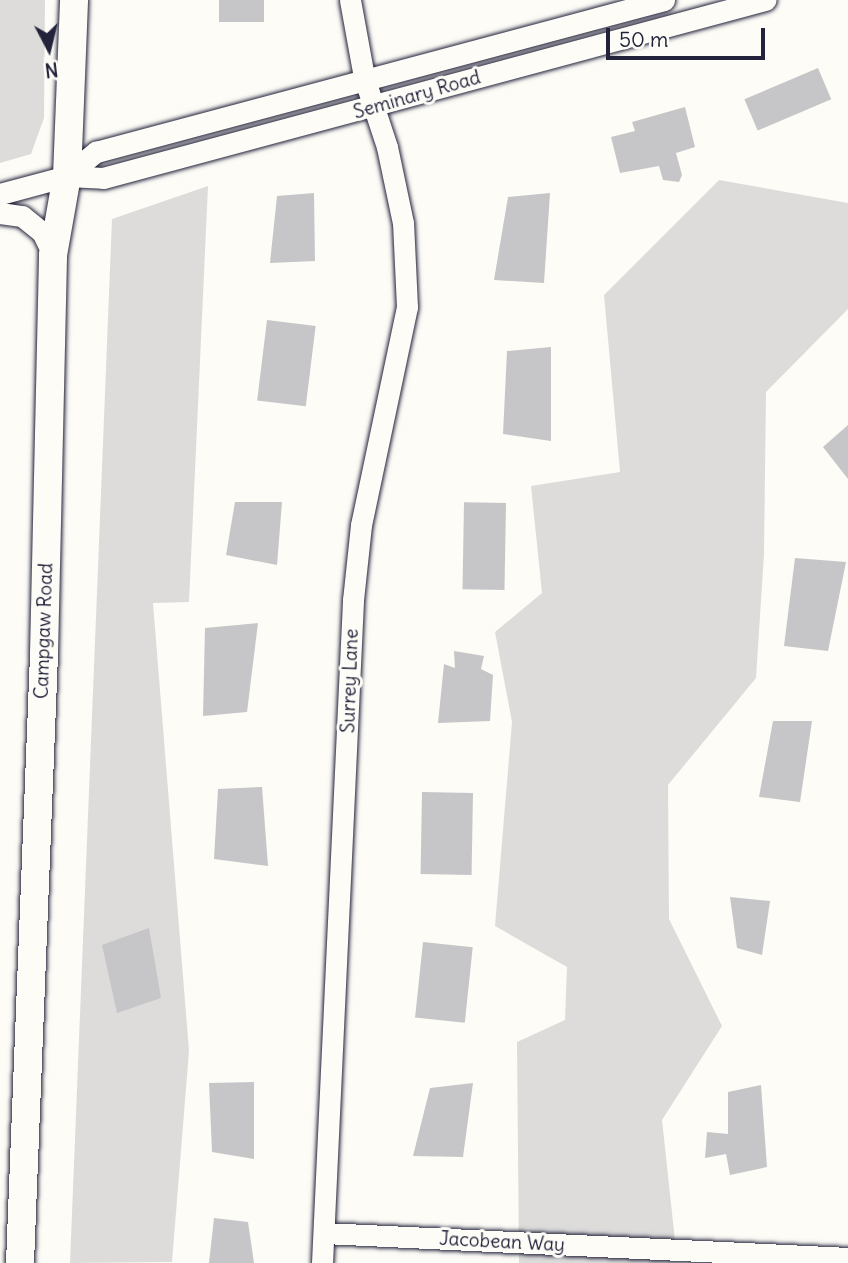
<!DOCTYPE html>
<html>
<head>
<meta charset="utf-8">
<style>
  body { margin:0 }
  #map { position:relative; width:848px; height:1263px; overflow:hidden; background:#fdfcf7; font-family:Delius,sans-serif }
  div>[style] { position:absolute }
  .green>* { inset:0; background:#dddcdb }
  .building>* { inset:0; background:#c6c6c8; transform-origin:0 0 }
  .roads { filter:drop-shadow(0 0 2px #22223b) drop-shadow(0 0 2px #22223b) }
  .minor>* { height:21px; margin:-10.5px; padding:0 10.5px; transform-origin:10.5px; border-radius:10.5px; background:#fdfcf7 }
  .secondary>* { height:28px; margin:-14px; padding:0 14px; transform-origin:14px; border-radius:14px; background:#fdfcf7 }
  span { translate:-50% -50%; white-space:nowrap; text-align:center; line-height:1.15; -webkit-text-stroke:6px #fdfcf7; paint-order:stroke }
  .street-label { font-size:19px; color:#22223b }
  .north { position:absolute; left:14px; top:14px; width:70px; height:70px; -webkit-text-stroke:5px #fdfcf7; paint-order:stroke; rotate:173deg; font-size:19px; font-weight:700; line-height:28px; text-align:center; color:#22223b }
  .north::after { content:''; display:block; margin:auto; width:24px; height:32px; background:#22223b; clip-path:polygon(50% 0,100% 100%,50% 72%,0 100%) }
  .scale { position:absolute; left:606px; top:28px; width:159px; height:32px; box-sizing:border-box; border:4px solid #22223b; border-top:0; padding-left:9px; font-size:21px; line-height:24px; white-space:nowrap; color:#22223b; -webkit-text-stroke:5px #fdfcf7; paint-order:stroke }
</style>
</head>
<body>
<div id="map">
  <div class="green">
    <i style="clip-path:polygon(0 0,45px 0,44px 118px,31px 154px,0 163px)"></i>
    <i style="clip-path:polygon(719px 180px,848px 203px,848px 309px,766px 392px,764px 554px,756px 678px,668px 785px,669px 919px,722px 1026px,662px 1120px,676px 1250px,671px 1263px,519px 1263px,517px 1042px,565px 1020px,567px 967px,495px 926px,512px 722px,495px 632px,542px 593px,531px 486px,620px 472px,604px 295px)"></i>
    <i style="clip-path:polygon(208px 186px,189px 602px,153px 603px,189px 1051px,172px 1262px,70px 1263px,112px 219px)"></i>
  </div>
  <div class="building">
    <i style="left:219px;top:0;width:45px;height:22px"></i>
    <i style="left:818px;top:68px;width:34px;height:80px;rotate:67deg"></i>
    <i style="clip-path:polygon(685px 107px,695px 147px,676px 153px,682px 175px,679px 182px,663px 180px,659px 166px,620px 173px,611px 137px,635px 131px,632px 122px)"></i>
    <i style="clip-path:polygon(314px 193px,315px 261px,270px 263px,277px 196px)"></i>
    <i style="clip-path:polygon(550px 193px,544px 283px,494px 280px,508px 197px)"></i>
    <i style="left:267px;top:320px;width:49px;height:81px;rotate:7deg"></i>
    <i style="clip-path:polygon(551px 347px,551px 441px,503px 434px,507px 351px)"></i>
    <i style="clip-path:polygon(848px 425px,848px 479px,823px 447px)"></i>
    <i style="clip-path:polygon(235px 502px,282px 502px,277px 565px,226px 555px)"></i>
    <i style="left:506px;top:503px;width:87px;height:42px;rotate:91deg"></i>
    <i style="clip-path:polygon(795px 558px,846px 562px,828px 651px,784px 646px)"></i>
    <i style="clip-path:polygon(258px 623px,247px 712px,203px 716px,205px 628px)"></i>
    <i style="clip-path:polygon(454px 651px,484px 656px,481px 669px,493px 675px,490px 721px,438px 723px,444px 664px,455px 668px)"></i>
    <i style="clip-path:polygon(773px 721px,812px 721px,800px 802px,759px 797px)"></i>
    <i style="clip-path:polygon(262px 787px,268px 866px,214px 859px,218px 789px)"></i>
    <i style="left:422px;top:792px;width:51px;height:82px;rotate:1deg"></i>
    <i style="clip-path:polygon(730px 897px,770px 901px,762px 955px,737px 948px)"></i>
    <i style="clip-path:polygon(149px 928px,161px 998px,117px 1013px,102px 945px)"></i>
    <i style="left:423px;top:942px;width:50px;height:76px;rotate:6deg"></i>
    <i style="clip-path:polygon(254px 1082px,254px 1159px,212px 1152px,209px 1083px)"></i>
    <i style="clip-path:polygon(473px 1083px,463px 1157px,413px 1156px,430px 1088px)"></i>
    <i style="clip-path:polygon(761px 1085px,767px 1167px,730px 1175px,726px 1154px,705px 1158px,707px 1132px,728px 1134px,728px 1092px)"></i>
    <i style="clip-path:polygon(214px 1218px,248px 1222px,254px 1263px,209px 1263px)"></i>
  </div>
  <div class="roads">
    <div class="minor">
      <i style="left:67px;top:176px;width:38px;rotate:-40deg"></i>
      <i style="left:96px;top:152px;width:588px;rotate:-14.98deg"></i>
      <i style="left:0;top:194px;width:69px;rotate:-15deg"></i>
      <i style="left:67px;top:176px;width:36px;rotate:3deg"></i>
      <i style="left:103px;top:178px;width:686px;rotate:-15.05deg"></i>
      <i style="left:0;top:213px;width:22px;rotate:8deg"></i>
      <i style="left:22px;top:216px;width:26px;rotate:39deg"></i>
      <i style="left:42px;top:232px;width:25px;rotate:64deg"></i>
      <i style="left:324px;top:1233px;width:525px;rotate:2.73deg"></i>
      <i style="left:322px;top:1263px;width:664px;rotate:-87.32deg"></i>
      <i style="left:353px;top:600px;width:75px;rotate:-83.9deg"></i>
      <i style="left:361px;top:525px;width:223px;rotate:-78.1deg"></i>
      <i style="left:407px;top:307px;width:84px;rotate:-92.7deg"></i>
      <i style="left:403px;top:223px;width:78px;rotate:-101.9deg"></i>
      <i style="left:387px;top:147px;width:74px;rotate:-108.2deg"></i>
      <i style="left:364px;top:77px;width:78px;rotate:-100.3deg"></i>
    </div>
    <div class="secondary">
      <i style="left:20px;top:1263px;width:609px;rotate:-87.74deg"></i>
      <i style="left:44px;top:654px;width:399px;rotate:-88.7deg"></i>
      <i style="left:53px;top:255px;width:80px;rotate:-80deg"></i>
      <i style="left:67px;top:176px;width:176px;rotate:-87.7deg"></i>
    </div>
  </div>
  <div class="street-label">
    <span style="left:417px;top:95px;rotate:-16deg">Seminary Road</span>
    <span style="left:44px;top:631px;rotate:-88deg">Campgaw Road</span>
    <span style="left:350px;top:681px;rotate:-88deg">Surrey Lane</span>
    <span style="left:502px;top:1242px;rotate:3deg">Jacobean Way</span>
  </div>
  <div class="north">N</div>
  <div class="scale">50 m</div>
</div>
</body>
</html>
